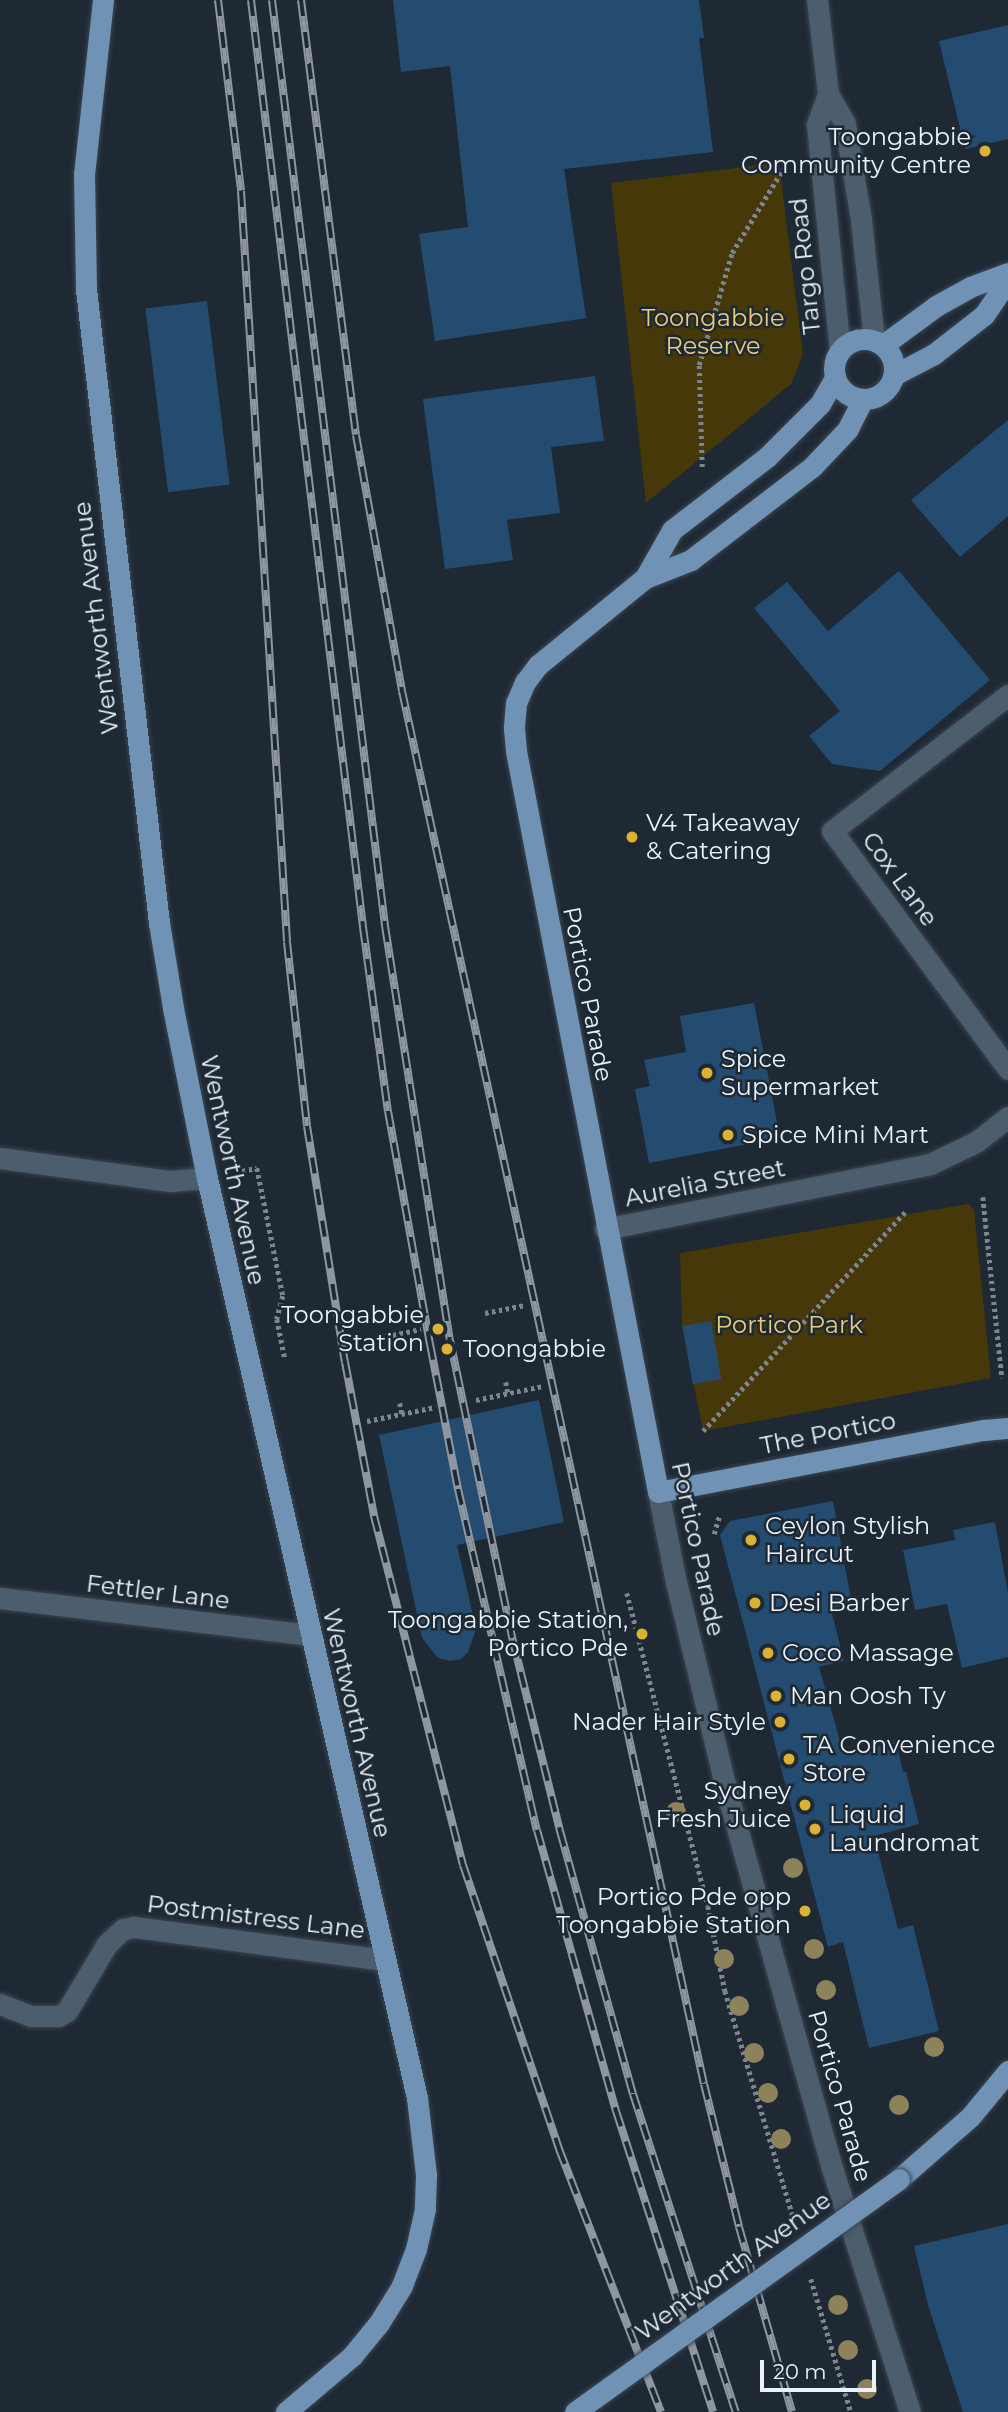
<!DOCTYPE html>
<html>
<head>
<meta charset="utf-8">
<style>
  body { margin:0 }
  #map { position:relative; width:1008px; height:2412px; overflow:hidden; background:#1e2934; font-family:Montserrat,sans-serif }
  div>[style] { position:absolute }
  .green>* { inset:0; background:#47380a }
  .building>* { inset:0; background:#244c71; transform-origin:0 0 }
  .path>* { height:4.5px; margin-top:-2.25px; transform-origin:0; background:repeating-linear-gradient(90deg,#7d8690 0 3.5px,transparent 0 7px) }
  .roads { filter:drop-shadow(0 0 2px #3b4550) drop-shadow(0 0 2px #3b4550) }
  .minor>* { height:21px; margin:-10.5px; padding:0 10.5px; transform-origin:10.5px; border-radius:10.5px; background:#4c5d6e }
  .major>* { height:21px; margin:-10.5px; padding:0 10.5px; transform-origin:10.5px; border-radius:10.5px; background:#6f92b5 }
  .major>.ring { margin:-10.5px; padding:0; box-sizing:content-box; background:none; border:21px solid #6f92b5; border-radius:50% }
  .rail>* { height:8px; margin-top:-4px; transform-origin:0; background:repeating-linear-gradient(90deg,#1e2934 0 16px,#8e97a0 0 32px); box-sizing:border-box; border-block:2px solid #8e97a0 }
  .bridges { filter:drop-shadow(0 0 2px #3b4550) drop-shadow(0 0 2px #3b4550) }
  .major-bridge>* { height:21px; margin:-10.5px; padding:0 10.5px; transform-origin:10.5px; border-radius:10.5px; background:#6f92b5 }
  .trees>* { width:20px; height:20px; margin:-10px; border-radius:50%; background:#8e825a }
  .dots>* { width:19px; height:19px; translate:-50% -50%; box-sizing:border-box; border:4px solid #1e2934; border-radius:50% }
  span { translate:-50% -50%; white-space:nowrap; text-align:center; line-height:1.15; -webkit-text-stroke:5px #1e2934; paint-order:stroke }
  .poi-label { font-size:24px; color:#ebf2fa }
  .right { translate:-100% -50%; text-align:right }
  .left { translate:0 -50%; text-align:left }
  .street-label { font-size:24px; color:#ebf2fa }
  .park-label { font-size:24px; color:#e9cb79 }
  .scale { position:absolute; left:760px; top:2360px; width:116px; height:32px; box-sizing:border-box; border:4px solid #ebf2fa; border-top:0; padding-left:9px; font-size:21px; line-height:24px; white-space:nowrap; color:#ebf2fa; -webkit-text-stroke:5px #1e2934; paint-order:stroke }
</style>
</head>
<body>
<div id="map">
  <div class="green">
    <i style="clip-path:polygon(779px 163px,803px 354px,791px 384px,646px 503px,611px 183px)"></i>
    <i style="clip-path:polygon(969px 1204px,974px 1210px,991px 1378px,703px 1431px,682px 1325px,680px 1253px)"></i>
  </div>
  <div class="building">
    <i style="clip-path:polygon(393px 0,699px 0,704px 38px,699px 38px,713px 152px,564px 169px,586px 318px,435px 341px,419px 234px,468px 227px,450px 66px,401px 72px)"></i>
    <i style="clip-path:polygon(1008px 25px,1008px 139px,965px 149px,939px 41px)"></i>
    <i style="left:207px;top:301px;width:185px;height:62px;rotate:83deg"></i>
    <i style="clip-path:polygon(595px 376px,604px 441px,551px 447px,560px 513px,507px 520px,513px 560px,445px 569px,423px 399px)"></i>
    <i style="clip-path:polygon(1008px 420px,1008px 516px,960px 557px,911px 500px)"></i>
    <i style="clip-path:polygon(899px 571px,990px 680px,880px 771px,832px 764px,809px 736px,840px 711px,754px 608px,787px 582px,828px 631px)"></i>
    <i style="clip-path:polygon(754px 1003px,780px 1138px,649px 1163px,635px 1089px,650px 1086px,644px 1060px,686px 1052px,680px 1016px)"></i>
    <i style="left:711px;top:1321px;width:59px;height:29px;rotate:80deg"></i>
    <i style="clip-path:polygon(539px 1400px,564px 1522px,457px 1545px,476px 1629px,468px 1652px,461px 1659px,450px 1661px,438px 1658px,422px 1638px,379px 1435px)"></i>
    <i style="clip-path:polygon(833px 1501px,852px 1605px,831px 1610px,844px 1661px,819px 1667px,844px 1755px,896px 1742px,903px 1772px,906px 1772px,919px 1824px,874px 1836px,898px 1929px,913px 1925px,939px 2031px,869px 2048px,843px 1942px,828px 1947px,720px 1535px,730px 1521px)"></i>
    <i style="clip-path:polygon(995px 1522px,1008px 1593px,1008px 1657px,962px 1668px,947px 1604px,915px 1610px,903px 1550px,955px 1540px,953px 1530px)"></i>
    <i style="clip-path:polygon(1008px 2224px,1008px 2412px,963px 2412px,928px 2305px,914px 2246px)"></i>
  </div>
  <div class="path">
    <i style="left:702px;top:467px;width:102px;rotate:-91.7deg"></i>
    <i style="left:699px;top:365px;width:117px;rotate:-73.6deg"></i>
    <i style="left:732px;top:253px;width:98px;rotate:-58.7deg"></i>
    <i style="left:235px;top:1172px;width:22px;rotate:-10deg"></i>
    <i style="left:257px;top:1168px;width:131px;rotate:78.5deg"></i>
    <i style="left:283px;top:1296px;width:24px;rotate:105deg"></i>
    <i style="left:277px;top:1319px;width:41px;rotate:78.7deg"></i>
    <i style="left:983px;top:1197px;width:182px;rotate:84deg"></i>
    <i style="left:485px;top:1313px;width:41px;rotate:-11.3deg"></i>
    <i style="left:379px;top:1338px;width:43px;rotate:-12.1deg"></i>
    <i style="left:506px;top:1382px;width:11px;rotate:80deg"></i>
    <i style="left:476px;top:1400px;width:68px;rotate:-11.8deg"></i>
    <i style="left:400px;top:1403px;width:11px;rotate:80deg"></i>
    <i style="left:367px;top:1421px;width:70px;rotate:-11.5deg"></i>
    <i style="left:703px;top:1431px;width:298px;rotate:-47.3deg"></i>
    <i style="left:714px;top:1534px;width:18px;rotate:-74deg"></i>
    <i style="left:627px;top:1593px;width:323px;rotate:75.5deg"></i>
    <i style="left:708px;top:1906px;width:87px;rotate:78.7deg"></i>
    <i style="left:725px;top:1991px;width:239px;rotate:73.2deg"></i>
    <i style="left:811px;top:2279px;width:139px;rotate:73.3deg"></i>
  </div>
  <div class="roads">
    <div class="minor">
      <i style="left:817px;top:0;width:95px;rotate:83.3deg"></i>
      <i style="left:828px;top:94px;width:34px;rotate:60deg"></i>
      <i style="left:845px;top:124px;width:97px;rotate:80.5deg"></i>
      <i style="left:861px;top:220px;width:121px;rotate:83.8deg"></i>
      <i style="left:828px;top:94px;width:33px;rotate:110deg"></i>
      <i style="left:817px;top:125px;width:226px;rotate:84.2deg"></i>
      <i style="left:1008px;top:695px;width:222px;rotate:142.3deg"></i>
      <i style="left:832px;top:831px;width:296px;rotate:53.5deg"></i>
      <i style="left:0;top:1158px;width:172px;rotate:7.7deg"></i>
      <i style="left:170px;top:1181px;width:37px;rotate:-5deg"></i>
      <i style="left:605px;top:1229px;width:331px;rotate:-11.3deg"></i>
      <i style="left:930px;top:1164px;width:51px;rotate:-25.6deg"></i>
      <i style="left:976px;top:1142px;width:41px;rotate:-38deg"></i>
      <i style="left:658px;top:1492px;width:92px;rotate:78.7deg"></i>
      <i style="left:676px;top:1582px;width:209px;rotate:76.4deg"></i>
      <i style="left:725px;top:1785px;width:401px;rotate:74.4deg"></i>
      <i style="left:833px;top:2171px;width:253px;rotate:72.3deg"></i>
      <i style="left:0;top:1598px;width:312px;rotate:6.8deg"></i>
      <i style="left:0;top:2004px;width:34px;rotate:21deg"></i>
      <i style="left:32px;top:2016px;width:26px"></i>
      <i style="left:58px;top:2016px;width:10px;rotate:-29deg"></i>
      <i style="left:67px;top:2011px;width:78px;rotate:-59.2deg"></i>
      <i style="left:107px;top:1944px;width:22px;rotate:-43deg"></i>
      <i style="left:123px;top:1929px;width:11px;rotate:-10deg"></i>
      <i style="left:134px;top:1927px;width:252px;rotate:7.5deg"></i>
    </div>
    <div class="major">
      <i style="left:103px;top:0;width:175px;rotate:96.2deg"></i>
      <i style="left:84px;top:174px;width:115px;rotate:89deg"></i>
      <i style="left:86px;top:289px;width:638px;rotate:83.43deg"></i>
      <i style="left:159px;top:923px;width:86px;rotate:80.6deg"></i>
      <i style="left:173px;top:1008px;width:173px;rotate:78.7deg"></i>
      <i style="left:207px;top:1178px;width:944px;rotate:77.14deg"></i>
      <i style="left:417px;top:2098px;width:78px;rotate:83.3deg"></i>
      <i style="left:426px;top:2175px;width:34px;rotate:92deg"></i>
      <i style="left:425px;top:2209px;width:41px;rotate:102.7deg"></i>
      <i style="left:416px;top:2249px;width:40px;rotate:111deg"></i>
      <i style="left:402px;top:2286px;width:44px;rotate:121.9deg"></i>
      <i style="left:379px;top:2323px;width:43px;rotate:129.3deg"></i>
      <i style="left:352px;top:2356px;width:87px;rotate:139.7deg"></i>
      <i class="ring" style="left:834px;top:339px;width:39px;height:39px"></i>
      <i style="left:883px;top:345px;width:66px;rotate:-36.3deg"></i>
      <i style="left:936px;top:306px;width:39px;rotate:-29deg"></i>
      <i style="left:970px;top:287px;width:40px;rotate:-20.2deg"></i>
      <i style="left:894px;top:375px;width:45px;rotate:-27.7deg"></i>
      <i style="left:934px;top:354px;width:63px;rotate:-38deg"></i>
      <i style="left:984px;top:315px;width:42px;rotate:-55.6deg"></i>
      <i style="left:863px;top:399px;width:34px;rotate:117deg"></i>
      <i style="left:848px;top:429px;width:52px;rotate:133.5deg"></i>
      <i style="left:812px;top:467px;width:153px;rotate:142.5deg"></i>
      <i style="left:691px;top:560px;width:49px;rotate:158.6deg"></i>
      <i style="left:645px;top:578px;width:138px;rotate:140.9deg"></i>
      <i style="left:538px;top:665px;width:21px;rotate:127deg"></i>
      <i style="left:525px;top:682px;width:23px;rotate:113deg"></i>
      <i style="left:516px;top:703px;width:25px;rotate:95deg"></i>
      <i style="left:514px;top:728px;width:23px;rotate:85deg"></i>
      <i style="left:516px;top:751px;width:754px;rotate:79.15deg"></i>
      <i style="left:658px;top:1492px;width:332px;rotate:-10.8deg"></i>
      <i style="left:984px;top:1430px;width:24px;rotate:-5deg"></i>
      <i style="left:645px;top:578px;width:55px;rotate:-60.6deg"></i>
      <i style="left:672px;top:530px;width:120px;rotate:-37.5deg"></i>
      <i style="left:767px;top:457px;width:75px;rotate:-45deg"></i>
      <i style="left:820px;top:404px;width:30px;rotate:-60deg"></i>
      <i style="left:899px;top:2179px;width:94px;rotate:-41.1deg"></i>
      <i style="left:970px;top:2117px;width:60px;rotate:-50.4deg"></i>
    </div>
  </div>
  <div class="rail">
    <i style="left:218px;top:0;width:192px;rotate:83.1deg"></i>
    <i style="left:241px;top:191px;width:752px;rotate:86.49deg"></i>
    <i style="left:287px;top:942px;width:185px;rotate:83.8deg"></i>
    <i style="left:307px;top:1126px;width:239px;rotate:80.9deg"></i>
    <i style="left:345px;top:1362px;width:157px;rotate:79.3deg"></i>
    <i style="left:374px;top:1516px;width:360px;rotate:75.7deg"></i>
    <i style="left:463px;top:1865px;width:300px;rotate:71.3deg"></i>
    <i style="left:559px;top:2149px;width:282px;rotate:68.8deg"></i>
    <i style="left:251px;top:0;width:934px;rotate:83.11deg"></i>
    <i style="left:363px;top:927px;width:186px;rotate:82.3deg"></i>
    <i style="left:388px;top:1111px;width:237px;rotate:79.8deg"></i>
    <i style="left:430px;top:1344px;width:148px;rotate:79.1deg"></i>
    <i style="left:458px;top:1489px;width:350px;rotate:77deg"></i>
    <i style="left:537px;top:1830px;width:292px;rotate:74.3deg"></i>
    <i style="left:616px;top:2111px;width:316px;rotate:72.1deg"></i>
    <i style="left:272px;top:0;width:933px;rotate:83.04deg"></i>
    <i style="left:385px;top:926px;width:419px;rotate:81.1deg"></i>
    <i style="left:450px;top:1340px;width:308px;rotate:78.2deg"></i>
    <i style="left:513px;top:1641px;width:196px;rotate:76.1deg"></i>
    <i style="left:560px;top:1831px;width:273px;rotate:74.5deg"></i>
    <i style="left:633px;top:2094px;width:334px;rotate:72.1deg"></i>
    <i style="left:301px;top:0;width:438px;rotate:82.8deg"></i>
    <i style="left:356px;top:435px;width:260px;rotate:79.8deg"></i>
    <i style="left:402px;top:691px;width:1425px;rotate:77.77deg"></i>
    <i style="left:704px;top:2084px;width:147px;rotate:76.2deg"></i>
    <i style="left:739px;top:2227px;width:192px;rotate:74deg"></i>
  </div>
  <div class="bridges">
    <div class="major-bridge">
      <i style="left:575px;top:2412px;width:399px;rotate:-35.7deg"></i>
    </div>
  </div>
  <div class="trees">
    <i style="left:676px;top:1812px"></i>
    <i style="left:793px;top:1868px"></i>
    <i style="left:814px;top:1949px"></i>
    <i style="left:724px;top:1959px"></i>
    <i style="left:826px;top:1990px"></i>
    <i style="left:739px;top:2006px"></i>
    <i style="left:934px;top:2047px"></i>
    <i style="left:754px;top:2053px"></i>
    <i style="left:768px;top:2093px"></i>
    <i style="left:899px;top:2105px"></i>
    <i style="left:781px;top:2139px"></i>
    <i style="left:838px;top:2305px"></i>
    <i style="left:848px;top:2350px"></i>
    <i style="left:867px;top:2389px"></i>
  </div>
  <div class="dots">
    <i style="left:985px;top:151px;background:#dbb233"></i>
    <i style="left:632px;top:837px;background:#dbb233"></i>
    <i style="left:707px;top:1073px;background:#dbb233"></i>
    <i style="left:728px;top:1135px;background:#dbb233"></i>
    <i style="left:438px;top:1329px;background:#dbb233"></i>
    <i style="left:447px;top:1349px;background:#dbb233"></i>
    <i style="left:751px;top:1540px;background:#dbb233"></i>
    <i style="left:755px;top:1603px;background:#dbb233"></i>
    <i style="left:642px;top:1634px;background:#dbb233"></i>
    <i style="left:768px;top:1653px;background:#dbb233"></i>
    <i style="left:776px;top:1696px;background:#dbb233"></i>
    <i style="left:780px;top:1722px;background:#dbb233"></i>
    <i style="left:789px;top:1759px;background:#dbb233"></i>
    <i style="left:805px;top:1805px;background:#dbb233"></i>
    <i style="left:815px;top:1829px;background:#dbb233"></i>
    <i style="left:805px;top:1911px;background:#dbb233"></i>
  </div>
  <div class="poi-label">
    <span class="right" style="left:971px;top:151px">Toongabbie<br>Community Centre</span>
    <span class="left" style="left:646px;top:837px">V4 Takeaway<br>&amp; Catering</span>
    <span class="left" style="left:721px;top:1073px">Spice<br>Supermarket</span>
    <span class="left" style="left:742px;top:1135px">Spice Mini Mart</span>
    <span class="right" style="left:424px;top:1329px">Toongabbie<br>Station</span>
    <span class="left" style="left:463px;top:1349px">Toongabbie</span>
    <span class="left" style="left:765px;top:1540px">Ceylon Stylish<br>Haircut</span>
    <span class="left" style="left:769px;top:1603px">Desi Barber</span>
    <span class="right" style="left:628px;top:1634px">Toongabbie Station,<br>Portico Pde</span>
    <span class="left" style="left:782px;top:1653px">Coco Massage</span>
    <span class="left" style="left:790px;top:1696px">Man Oosh Ty</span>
    <span class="right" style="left:766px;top:1722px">Nader Hair Style</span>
    <span class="left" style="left:803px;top:1759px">TA Convenience<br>Store</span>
    <span class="right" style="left:791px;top:1805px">Sydney<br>Fresh Juice</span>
    <span class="left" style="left:829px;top:1829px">Liquid<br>Laundromat</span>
    <span class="right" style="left:791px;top:1911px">Portico Pde opp<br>Toongabbie Station</span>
  </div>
  <div class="street-label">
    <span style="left:805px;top:266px;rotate:-96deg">Targo Road</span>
    <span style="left:96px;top:618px;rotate:-97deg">Wentworth Avenue</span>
    <span style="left:900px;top:879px;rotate:54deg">Cox Lane</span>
    <span style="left:588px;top:994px;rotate:79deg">Portico Parade</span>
    <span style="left:233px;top:1170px;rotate:78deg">Wentworth Avenue</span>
    <span style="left:705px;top:1183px;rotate:-11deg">Aurelia Street</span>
    <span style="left:828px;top:1433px;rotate:-11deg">The Portico</span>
    <span style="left:698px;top:1549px;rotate:78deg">Portico Parade</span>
    <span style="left:158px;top:1592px;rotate:7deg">Fettler Lane</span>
    <span style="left:357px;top:1723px;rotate:77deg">Wentworth Avenue</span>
    <span style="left:256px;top:1917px;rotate:7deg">Postmistress Lane</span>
    <span style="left:840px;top:2096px;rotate:74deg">Portico Parade</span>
    <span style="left:733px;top:2266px;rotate:-36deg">Wentworth Avenue</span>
  </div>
  <div class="park-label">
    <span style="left:713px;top:332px">Toongabbie<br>Reserve</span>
    <span style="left:789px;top:1325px">Portico Park</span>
  </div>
  <div class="scale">20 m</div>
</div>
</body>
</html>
